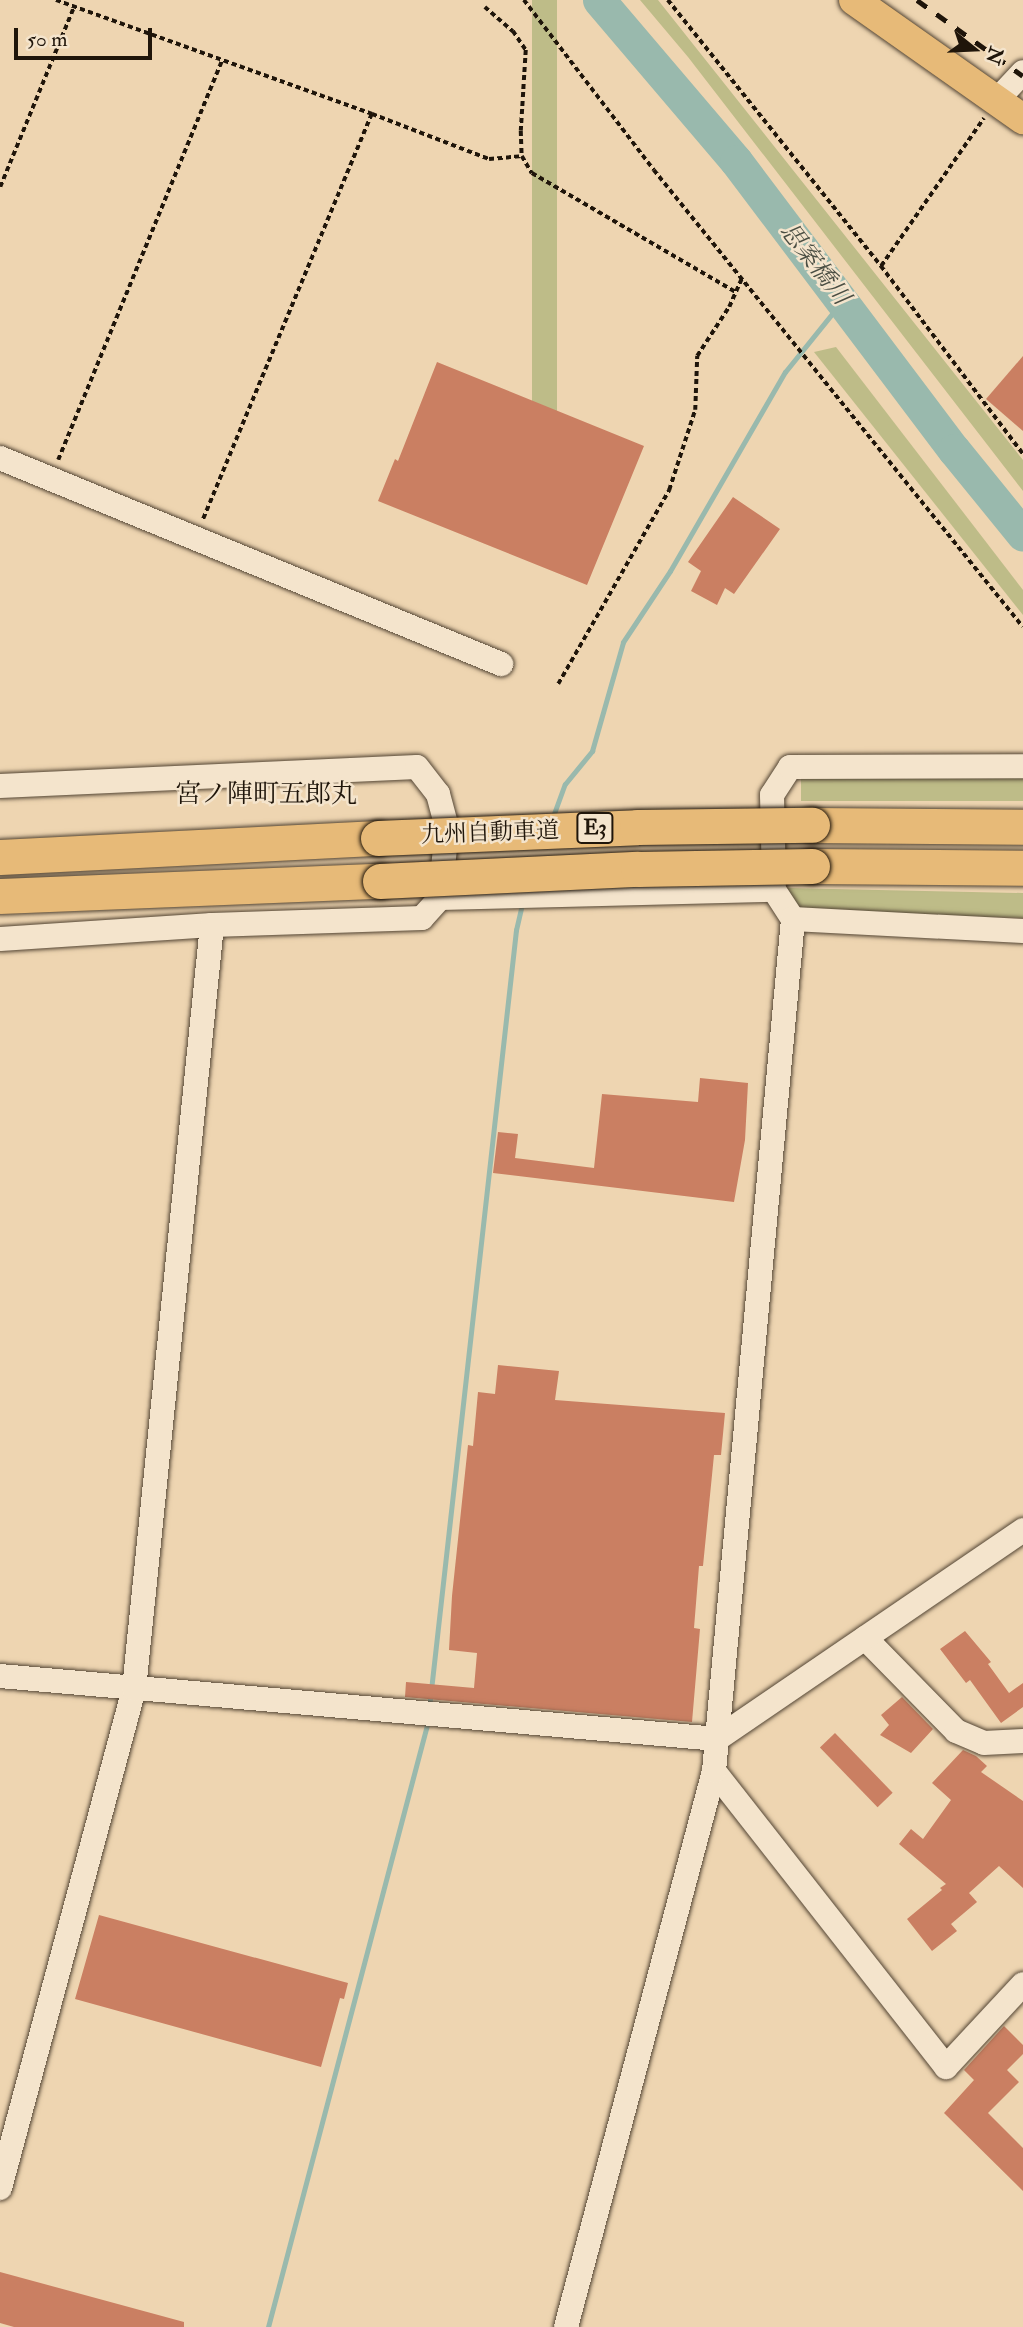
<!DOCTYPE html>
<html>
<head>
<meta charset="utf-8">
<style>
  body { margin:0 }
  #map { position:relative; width:1023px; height:2327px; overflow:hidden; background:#eed5b1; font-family:"IM FELL Double Pica","Noto Serif JP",serif }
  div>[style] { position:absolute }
  .green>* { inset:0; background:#bebc88; transform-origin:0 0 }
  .stream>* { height:5px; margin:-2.5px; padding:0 2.5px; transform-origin:2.5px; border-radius:2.5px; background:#99b9ad }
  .river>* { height:33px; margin:-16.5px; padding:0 16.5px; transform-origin:16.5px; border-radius:16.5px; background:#99b9ad }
  .building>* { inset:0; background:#ca7f62; transform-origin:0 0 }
  .path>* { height:3.5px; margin-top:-1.75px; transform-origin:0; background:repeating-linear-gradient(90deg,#1f150a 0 5px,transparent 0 8.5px) }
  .roads { filter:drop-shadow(0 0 2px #534534) drop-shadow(0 0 2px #534534) }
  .minor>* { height:24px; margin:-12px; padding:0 12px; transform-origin:12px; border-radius:12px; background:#f4e4cc }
  .major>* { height:30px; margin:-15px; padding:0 15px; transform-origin:15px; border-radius:15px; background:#e7ba78 }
  .highway>* { height:35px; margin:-17.5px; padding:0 17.5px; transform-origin:17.5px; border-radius:17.5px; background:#e7ba78 }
  .rail>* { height:5px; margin-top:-2.5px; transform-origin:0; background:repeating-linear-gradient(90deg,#1f150a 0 12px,transparent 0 24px) }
  .bridges { filter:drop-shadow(0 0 2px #1f150a) drop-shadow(0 0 2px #1f150a) }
  .highway-bridge>* { height:35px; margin:-17.5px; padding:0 17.5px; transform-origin:17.5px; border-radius:17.5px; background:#e7ba78 }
  span { translate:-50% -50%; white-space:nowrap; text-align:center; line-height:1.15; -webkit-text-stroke:5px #f4e4cc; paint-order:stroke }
  .shield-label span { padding:2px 5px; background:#f4e4cc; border:2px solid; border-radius:5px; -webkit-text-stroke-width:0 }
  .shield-label { font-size:21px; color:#1f150a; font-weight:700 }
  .street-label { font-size:23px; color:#1f150a }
  .water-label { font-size:24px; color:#4a4e43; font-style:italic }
  .quarter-label { font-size:26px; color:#1f150a }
  .north { position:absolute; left:939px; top:14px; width:70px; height:70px; -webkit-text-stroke:5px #f4e4cc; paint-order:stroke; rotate:108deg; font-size:19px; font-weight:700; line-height:28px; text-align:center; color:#1f150a }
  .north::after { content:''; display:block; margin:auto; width:24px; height:32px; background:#1f150a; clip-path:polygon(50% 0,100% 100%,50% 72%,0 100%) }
  .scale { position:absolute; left:14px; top:28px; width:138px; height:32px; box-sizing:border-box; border:4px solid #1f150a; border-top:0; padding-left:9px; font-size:21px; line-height:24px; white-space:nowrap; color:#1f150a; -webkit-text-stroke:5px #f4e4cc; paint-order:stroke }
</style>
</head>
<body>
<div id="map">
  <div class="green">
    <i style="left:532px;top:0;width:25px;height:427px"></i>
    <i style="clip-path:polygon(640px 0,658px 0,1023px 460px,1023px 491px,688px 57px)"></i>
    <i style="clip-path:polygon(836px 347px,1023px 590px,1023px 615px,814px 352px)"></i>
    <i style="left:801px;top:775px;width:222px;height:26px"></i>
    <i style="clip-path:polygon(785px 888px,1023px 893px,1023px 918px,810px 912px,793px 903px)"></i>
  </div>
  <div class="stream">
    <i style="left:552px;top:819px;width:37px;rotate:-70deg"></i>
    <i style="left:565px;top:784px;width:43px;rotate:-50.7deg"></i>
    <i style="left:592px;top:751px;width:113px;rotate:-74.1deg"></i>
    <i style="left:623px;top:642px;width:85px;rotate:-56.5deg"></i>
    <i style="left:670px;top:571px;width:230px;rotate:-60deg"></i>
    <i style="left:785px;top:372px;width:92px;rotate:-51.1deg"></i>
    <i style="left:429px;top:1708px;width:783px;rotate:-83.62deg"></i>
    <i style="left:516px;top:930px;width:27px;rotate:-77deg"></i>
    <i style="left:268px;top:2327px;width:627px;rotate:-75.21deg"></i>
  </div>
  <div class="river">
    <i style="left:599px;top:0;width:211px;rotate:49.6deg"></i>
    <i style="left:736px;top:161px;width:362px;rotate:53deg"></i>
    <i style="left:954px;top:450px;width:109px;rotate:50.9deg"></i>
  </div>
  <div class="building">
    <i style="clip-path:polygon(1023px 356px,1023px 431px,986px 399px)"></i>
    <i style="clip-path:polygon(437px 362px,644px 446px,587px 585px,378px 501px,395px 459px,398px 461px)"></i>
    <i style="clip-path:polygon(733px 497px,780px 529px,734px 594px,725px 588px,717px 605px,691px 591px,701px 571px,688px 562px)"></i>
    <i style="clip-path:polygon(700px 1078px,748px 1083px,745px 1140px,734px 1202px,493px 1173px,498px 1132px,518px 1134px,515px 1158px,594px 1168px,602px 1094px,698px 1102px)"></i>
    <i style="clip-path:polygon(498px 1365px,559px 1371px,555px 1400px,725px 1413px,721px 1455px,714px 1455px,703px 1566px,699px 1566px,694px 1628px,700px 1629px,692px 1722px,405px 1697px,406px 1682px,474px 1688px,477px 1653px,449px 1650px,452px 1596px,468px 1445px,473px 1446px,478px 1392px,495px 1394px)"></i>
    <i style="clip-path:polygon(965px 1631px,991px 1662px,988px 1664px,1009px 1693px,1023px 1683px,1023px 1707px,1001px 1723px,970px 1680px,966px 1683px,940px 1649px)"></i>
    <i style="clip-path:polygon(902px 1697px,933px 1729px,911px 1753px,880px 1735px,889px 1725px,881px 1715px)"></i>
    <i style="left:835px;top:1733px;width:83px;height:21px;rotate:46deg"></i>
    <i style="clip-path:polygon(963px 1750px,976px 1756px,987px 1766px,981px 1772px,1023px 1801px,1023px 1888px,999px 1866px,969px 1893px,977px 1902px,951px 1924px,957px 1931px,932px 1951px,907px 1919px,942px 1890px,940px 1888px,946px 1884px,899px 1844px,911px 1829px,923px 1839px,951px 1800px,932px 1783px)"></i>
    <i style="clip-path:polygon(99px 1915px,348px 1983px,344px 1999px,340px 1998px,321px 2067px,75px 1999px)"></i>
    <i style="clip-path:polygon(1004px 2026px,1023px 2045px,1023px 2054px,1007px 2070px,1019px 2082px,988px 2113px,1023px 2148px,1023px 2191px,944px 2113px,974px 2080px,964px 2070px)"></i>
    <i style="clip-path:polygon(0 2272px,184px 2322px,184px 2327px,14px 2327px,0 2323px)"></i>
  </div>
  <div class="path">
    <i style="left:56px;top:0;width:336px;rotate:19.8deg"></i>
    <i style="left:372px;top:114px;width:439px;rotate:112.6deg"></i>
    <i style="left:524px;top:0;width:214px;rotate:52.6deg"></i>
    <i style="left:654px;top:170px;width:587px;rotate:51.08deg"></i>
    <i style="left:668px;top:0;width:341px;rotate:51.3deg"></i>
    <i style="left:881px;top:266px;width:236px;rotate:52.9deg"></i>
    <i style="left:485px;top:7px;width:37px;rotate:41deg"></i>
    <i style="left:513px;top:31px;width:23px;rotate:56deg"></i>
    <i style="left:526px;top:50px;width:81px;rotate:93.5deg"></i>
    <i style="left:521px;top:131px;width:25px;rotate:88deg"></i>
    <i style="left:522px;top:156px;width:20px;rotate:60deg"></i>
    <i style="left:532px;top:173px;width:236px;rotate:30.3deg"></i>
    <i style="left:372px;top:114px;width:125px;rotate:21deg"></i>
    <i style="left:489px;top:159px;width:33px;rotate:-5deg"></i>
    <i style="left:0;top:187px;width:195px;rotate:-67.7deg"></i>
    <i style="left:881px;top:266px;width:180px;rotate:-55.2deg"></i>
    <i style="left:58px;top:460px;width:432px;rotate:-67.7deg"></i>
    <i style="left:558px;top:684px;width:224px;rotate:-60.2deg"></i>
    <i style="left:669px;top:490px;width:84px;rotate:-72deg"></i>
    <i style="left:695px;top:410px;width:54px;rotate:-87.9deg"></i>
    <i style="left:697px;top:356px;width:59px;rotate:-56.9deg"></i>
    <i style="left:729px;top:307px;width:32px;rotate:-66deg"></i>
  </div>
  <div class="roads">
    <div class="minor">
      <i style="left:997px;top:100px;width:38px;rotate:-47deg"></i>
      <i style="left:0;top:458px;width:542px;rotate:22.35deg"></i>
      <i style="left:0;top:786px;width:417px;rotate:-2.6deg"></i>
      <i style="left:417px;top:767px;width:34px;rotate:52deg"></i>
      <i style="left:438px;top:794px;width:35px;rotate:75deg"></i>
      <i style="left:447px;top:828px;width:70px;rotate:95.7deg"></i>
      <i style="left:440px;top:898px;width:27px;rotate:132deg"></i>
      <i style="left:422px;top:918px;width:210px;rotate:178.1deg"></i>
      <i style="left:212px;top:925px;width:212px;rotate:176.2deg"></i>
      <i style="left:774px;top:883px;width:88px;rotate:-91.3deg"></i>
      <i style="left:772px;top:795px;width:33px;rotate:-57deg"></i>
      <i style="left:790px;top:767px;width:233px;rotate:-0.2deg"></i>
      <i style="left:440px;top:898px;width:334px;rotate:-1.4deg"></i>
      <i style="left:774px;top:890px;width:35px;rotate:57deg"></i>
      <i style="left:793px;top:919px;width:230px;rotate:3deg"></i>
      <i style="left:865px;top:1638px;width:130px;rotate:45.6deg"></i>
      <i style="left:956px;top:1731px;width:30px;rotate:23deg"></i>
      <i style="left:984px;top:1743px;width:39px;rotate:-3deg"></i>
      <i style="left:0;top:1676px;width:720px;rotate:5.02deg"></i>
      <i style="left:717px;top:1739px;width:371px;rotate:-34.3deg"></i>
      <i style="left:714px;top:1771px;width:376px;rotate:51.9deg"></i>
      <i style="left:946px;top:2067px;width:113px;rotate:-47.1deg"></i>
      <i style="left:0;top:2188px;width:517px;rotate:-74.97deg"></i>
      <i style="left:134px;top:1689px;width:768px;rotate:-84.17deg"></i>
      <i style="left:566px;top:2327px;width:575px;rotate:-75.09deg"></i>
      <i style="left:714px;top:1771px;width:856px;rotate:-84.7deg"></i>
    </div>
    <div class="major">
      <i style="left:854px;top:0;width:207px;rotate:35.2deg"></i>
    </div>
    <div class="highway">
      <i style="left:812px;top:825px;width:211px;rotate:0.5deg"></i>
      <i style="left:0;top:857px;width:378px;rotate:-2.9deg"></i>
      <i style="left:812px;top:866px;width:211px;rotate:0.5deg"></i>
      <i style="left:0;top:896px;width:380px;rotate:-2.3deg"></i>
    </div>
  </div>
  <div class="rail">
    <i style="left:917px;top:0;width:130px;rotate:35.6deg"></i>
  </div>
  <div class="bridges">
    <div class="highway-bridge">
      <i style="left:378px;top:838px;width:259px;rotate:-2.4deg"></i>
      <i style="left:637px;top:827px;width:175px;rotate:-0.7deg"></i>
      <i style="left:380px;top:881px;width:258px;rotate:-2.7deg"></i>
      <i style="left:638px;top:869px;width:174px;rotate:-1deg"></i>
    </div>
  </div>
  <div class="shield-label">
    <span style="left:595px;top:828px">E3</span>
  </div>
  <div class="street-label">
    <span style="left:490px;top:833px;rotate:-2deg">九州自動車道</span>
  </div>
  <div class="water-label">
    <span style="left:815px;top:264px;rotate:52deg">思案橋川</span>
  </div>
  <div class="quarter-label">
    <span style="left:266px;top:795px">宮ノ陣町五郎丸</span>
  </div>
  <div class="north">N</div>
  <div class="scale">50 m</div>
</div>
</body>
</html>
